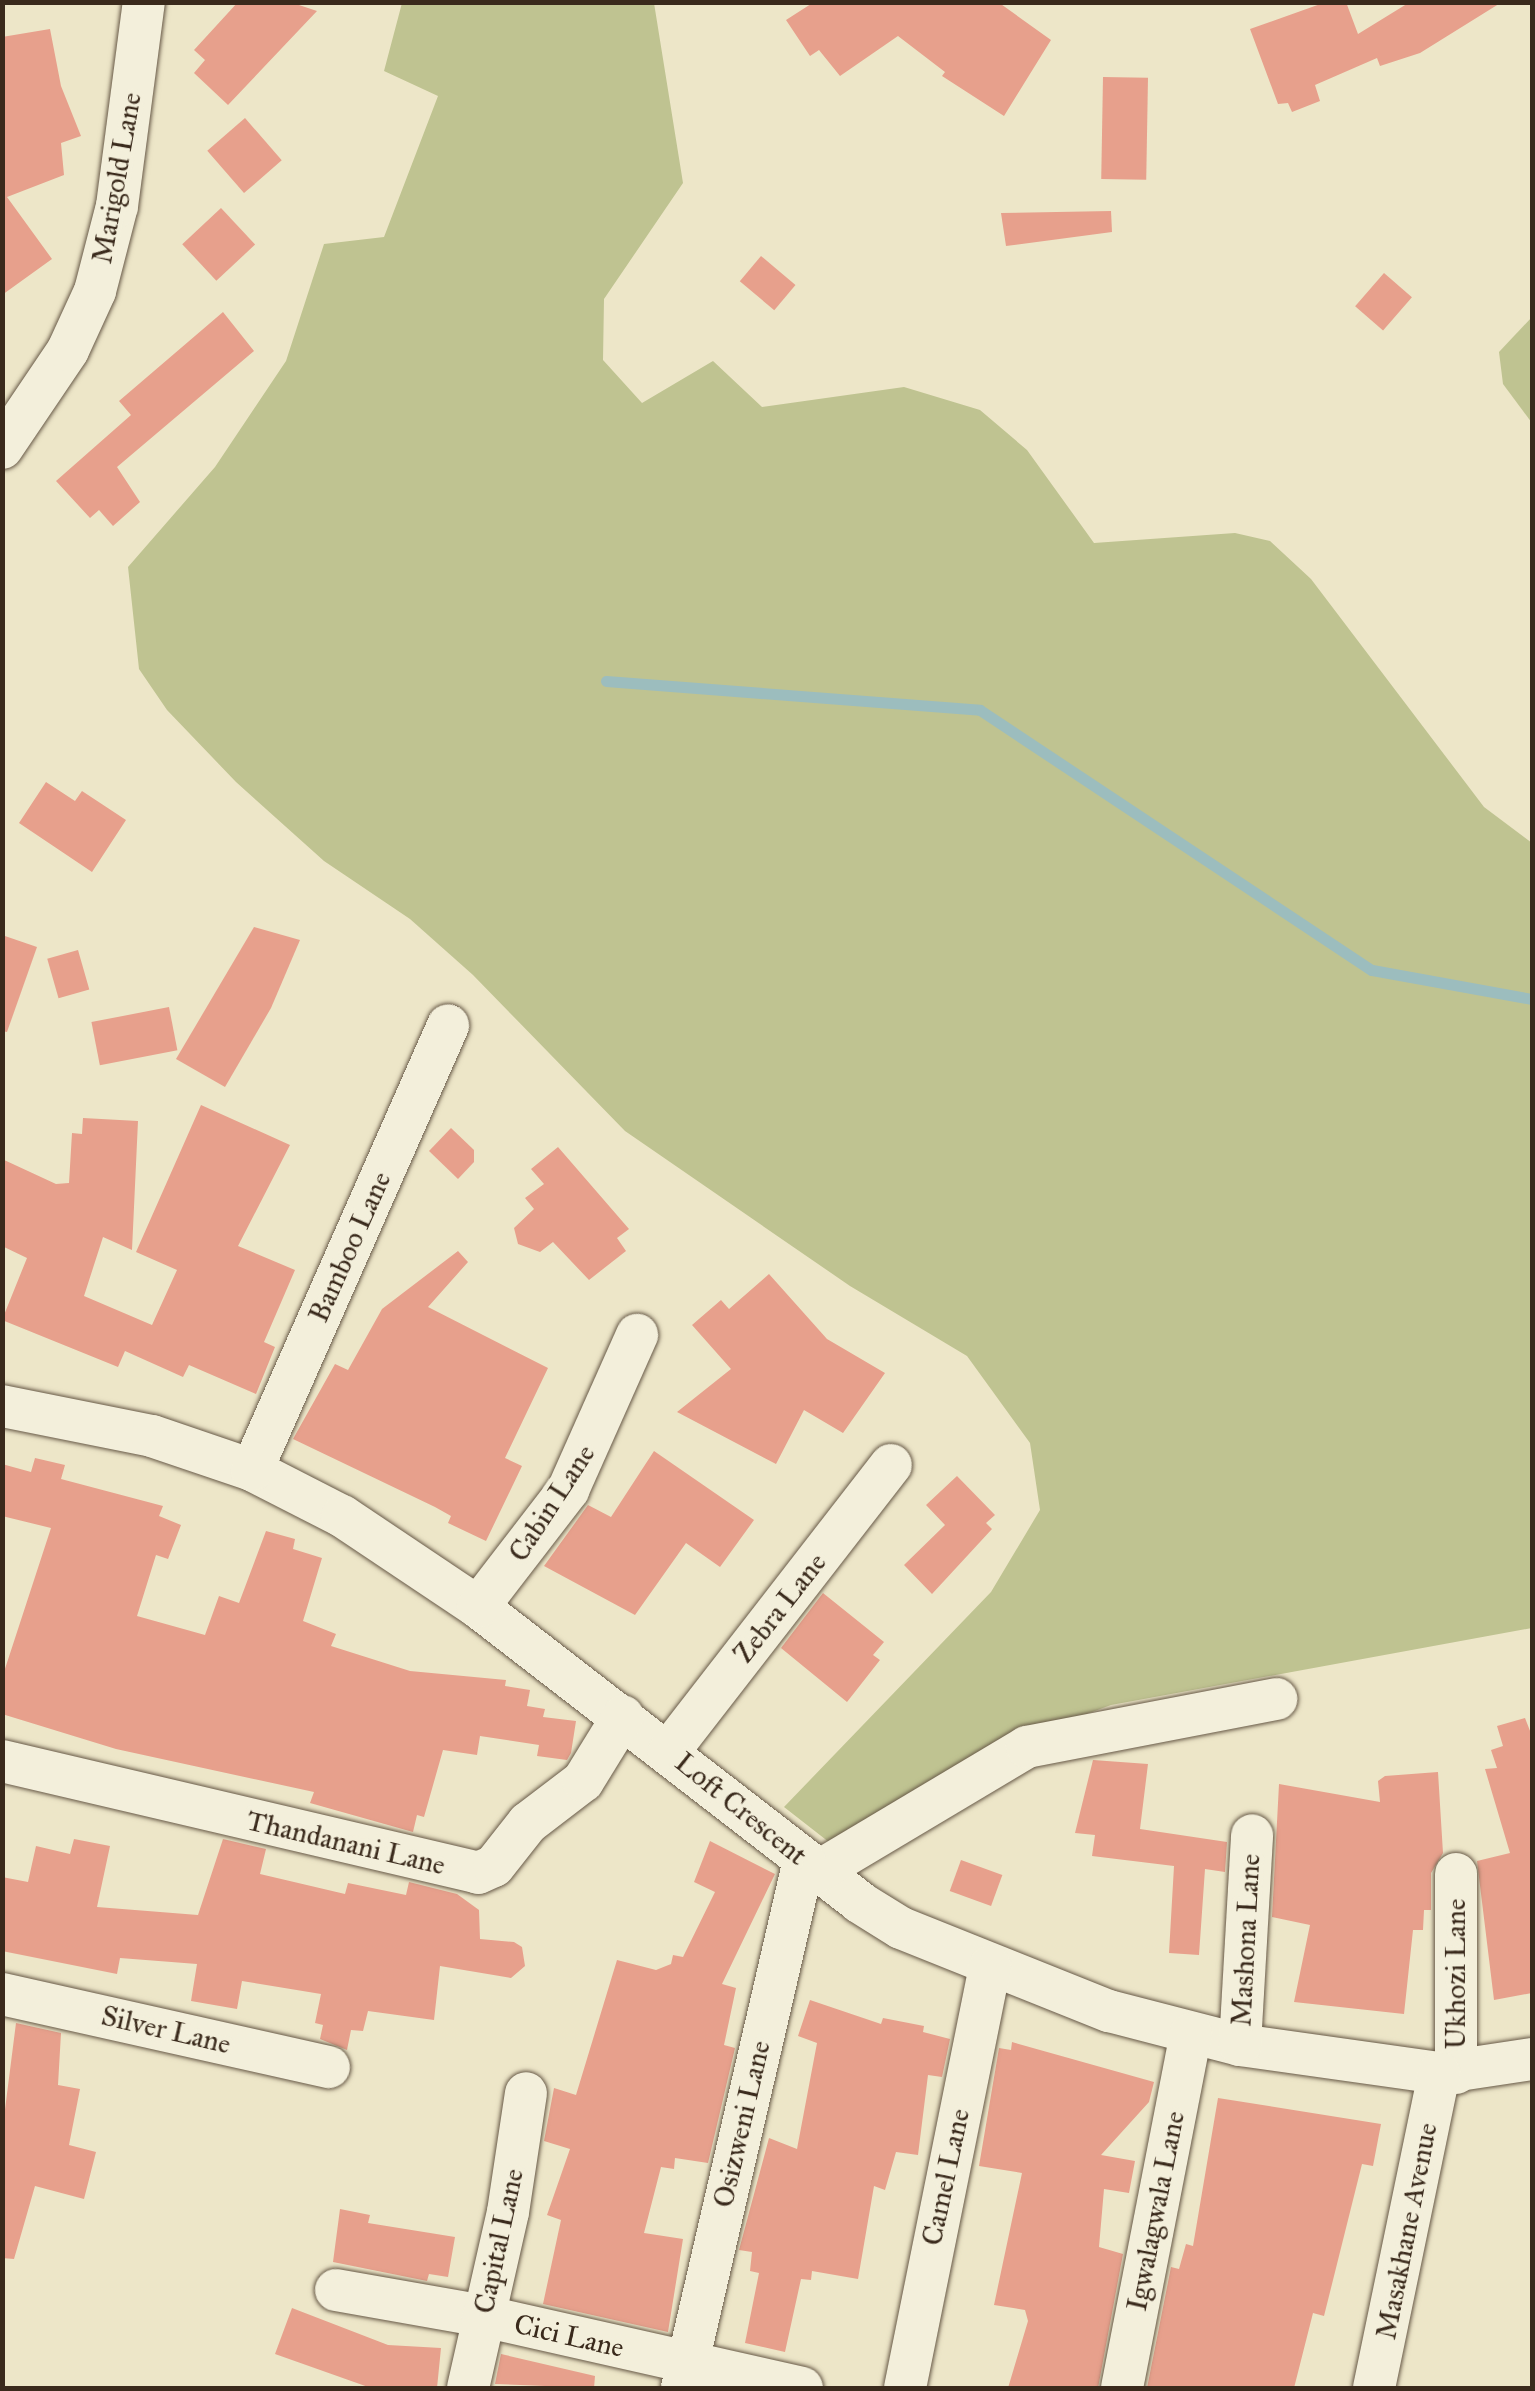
<!DOCTYPE html>
<html>
<head>
<meta charset="utf-8">
<style>
  body { margin:0 }
  #map { position:relative; width:1535px; height:2391px; overflow:hidden; background:#ede6c8; font-family:"IM FELL Great Primer",serif }
  div>[style] { position:absolute }
  .green>* { inset:0; background:#bfc391 }
  .stream>* { height:11px; margin:-5.5px; padding:0 5.5px; transform-origin:5.5px; border-radius:5.5px; background:#9cbdbe }
  .building>* { inset:0; background:#e7a08c; transform-origin:0 0 }
  .roads { filter:drop-shadow(0 0 2px #675947) drop-shadow(0 0 2px #675947) }
  .minor>* { height:42px; margin:-21px; padding:0 21px; transform-origin:21px; border-radius:21px; background:#f3efdb }
  span { translate:-50% -50%; white-space:nowrap; text-align:center; line-height:1.15; -webkit-text-stroke:9px #f3efdb; paint-order:stroke }
  .street-label { font-size:28px; color:#3a2a1c }
  .frame { position:absolute; inset:0; border:5px solid #3a2a1c; pointer-events:none }
</style>
</head>
<body>
<div id="map">
  <div class="green">
    <i style="clip-path:polygon(402px 3px,654px 3px,683px 183px,604px 299px,603px 360px,642px 403px,713px 361px,762px 407px,904px 387px,980px 410px,1027px 450px,1094px 543px,1235px 533px,1270px 541px,1311px 579px,1484px 807px,1532px 843px,1532px 1628px,1111px 1705px,983px 1752px,834px 1846px,784px 1807px,991px 1592px,1040px 1510px,1030px 1443px,967px 1356px,850px 1286px,625px 1131px,473px 975px,410px 919px,324px 861px,236px 782px,167px 710px,139px 669px,128px 567px,215px 467px,286px 361px,324px 244px,384px 237px,438px 96px,384px 71px)"></i>
    <i style="clip-path:polygon(1532px 317px,1532px 423px,1503px 384px,1499px 352px)"></i>
  </div>
  <div class="stream">
    <i style="left:606px;top:681px;width:375px;rotate:4.4deg"></i>
    <i style="left:980px;top:710px;width:470px;rotate:33.6deg"></i>
    <i style="left:1372px;top:970px;width:163px;rotate:10.3deg"></i>
  </div>
  <div class="building">
    <i style="clip-path:polygon(238px 2px,290px 2px,317px 11px,228px 105px,194px 73px,205px 60px,194px 50px)"></i>
    <i style="clip-path:polygon(814px 2px,998px 2px,1051px 40px,1004px 116px,942px 76px,945px 72px,898px 36px,840px 76px,819px 50px,810px 56px,786px 20px)"></i>
    <i style="clip-path:polygon(1326px 2px,1346px 2px,1358px 34px,1410px 2px,1502px 2px,1420px 53px,1380px 66px,1377px 58px,1315px 85px,1320px 101px,1292px 112px,1288px 103px,1278px 104px,1250px 29px)"></i>
    <i style="clip-path:polygon(50px 29px,61px 86px,81px 136px,61px 143px,64px 175px,7px 197px,52px 259px,2px 295px,2px 37px)"></i>
    <i style="left:1103px;top:77px;width:45px;height:102px;rotate:1deg"></i>
    <i style="left:245px;top:118px;width:56px;height:50px;rotate:49deg"></i>
    <i style="left:221px;top:208px;width:50px;height:53px;rotate:47deg"></i>
    <i style="clip-path:polygon(1111px 211px,1112px 232px,1006px 246px,1001px 213px)"></i>
    <i style="left:761px;top:256px;width:45px;height:33px;rotate:40deg"></i>
    <i style="left:1384px;top:273px;width:37px;height:44px;rotate:41deg"></i>
    <i style="clip-path:polygon(223px 312px,254px 351px,117px 467px,140px 502px,113px 526px,99px 510px,90px 518px,56px 481px,131px 415px,119px 401px)"></i>
    <i style="clip-path:polygon(46px 782px,75px 801px,82px 791px,126px 820px,92px 872px,19px 823px)"></i>
    <i style="clip-path:polygon(254px 927px,300px 940px,271px 1008px,225px 1087px,176px 1059px)"></i>
    <i style="clip-path:polygon(2px 935px,37px 947px,7px 1032px,2px 1031px)"></i>
    <i style="left:78px;top:950px;width:41px;height:32px;rotate:74deg"></i>
    <i style="left:169px;top:1007px;width:44px;height:79px;rotate:79deg"></i>
    <i style="clip-path:polygon(201px 1105px,290px 1145px,238px 1246px,295px 1270px,264px 1342px,275px 1347px,256px 1394px,189px 1365px,183px 1377px,125px 1351px,118px 1367px,2px 1320px,27px 1258px,2px 1246px,2px 1159px,56px 1184px,69px 1183px,72px 1133px,82px 1134px,83px 1118px,138px 1121px,132px 1250px,103px 1237px,84px 1296px,152px 1325px,177px 1270px,136px 1252px)"></i>
    <i style="clip-path:polygon(451px 1128px,474px 1150px,474px 1162px,458px 1179px,429px 1151px)"></i>
    <i style="clip-path:polygon(558px 1147px,629px 1229px,617px 1238px,626px 1251px,589px 1280px,553px 1242px,540px 1252px,518px 1244px,514px 1228px,534px 1209px,525px 1198px,544px 1184px,531px 1169px)"></i>
    <i style="clip-path:polygon(458px 1251px,468px 1262px,428px 1307px,548px 1368px,505px 1458px,522px 1466px,486px 1541px,448px 1523px,451px 1516px,435px 1507px,293px 1439px,335px 1364px,348px 1370px,382px 1309px)"></i>
    <i style="clip-path:polygon(769px 1274px,827px 1339px,885px 1373px,843px 1433px,804px 1410px,776px 1464px,677px 1412px,731px 1369px,692px 1325px,721px 1300px,729px 1309px)"></i>
    <i style="clip-path:polygon(654px 1451px,754px 1520px,720px 1567px,686px 1543px,635px 1615px,544px 1566px,588px 1505px,611px 1517px)"></i>
    <i style="clip-path:polygon(35px 1458px,65px 1465px,61px 1479px,163px 1506px,159px 1516px,181px 1525px,168px 1559px,156px 1555px,137px 1616px,205px 1635px,219px 1596px,239px 1603px,266px 1531px,295px 1539px,293px 1549px,322px 1558px,303px 1621px,336px 1634px,331px 1646px,410px 1671px,506px 1680px,505px 1686px,530px 1690px,527px 1706px,545px 1709px,543px 1717px,576px 1721px,571px 1753px,567px 1760px,537px 1756px,539px 1745px,480px 1736px,477px 1755px,443px 1750px,424px 1817px,417px 1815px,413px 1832px,310px 1803px,314px 1792px,116px 1749px,2px 1714px,2px 1678px,51px 1528px,2px 1516px,2px 1464px,31px 1472px)"></i>
    <i style="clip-path:polygon(957px 1476px,995px 1515px,986px 1523px,992px 1529px,932px 1594px,904px 1565px,945px 1525px,926px 1505px)"></i>
    <i style="clip-path:polygon(823px 1593px,884px 1642px,873px 1655px,880px 1660px,847px 1702px,781px 1648px)"></i>
    <i style="clip-path:polygon(1525px 1718px,1532px 1736px,1532px 1993px,1494px 2000px,1477px 1861px,1510px 1853px,1485px 1769px,1497px 1768px,1491px 1750px,1503px 1746px,1497px 1726px)"></i>
    <i style="clip-path:polygon(1093px 1760px,1148px 1764px,1140px 1829px,1227px 1842px,1225px 1872px,1205px 1869px,1199px 1955px,1169px 1953px,1174px 1866px,1092px 1856px,1095px 1835px,1075px 1833px)"></i>
    <i style="clip-path:polygon(1438px 1772px,1443px 1853px,1431px 1873px,1431px 1910px,1424px 1910px,1423px 1930px,1413px 1930px,1404px 2014px,1294px 2002px,1310px 1925px,1272px 1917px,1279px 1784px,1380px 1802px,1378px 1781px,1385px 1776px)"></i>
    <i style="clip-path:polygon(74px 1839px,110px 1846px,97px 1907px,198px 1915px,223px 1839px,266px 1849px,260px 1874px,345px 1894px,348px 1883px,406px 1895px,409px 1882px,457px 1894px,479px 1910px,480px 1939px,514px 1942px,522px 1947px,525px 1966px,511px 1978px,440px 1966px,434px 2020px,368px 2011px,363px 2031px,351px 2030px,347px 2050px,320px 2039px,323px 2025px,315px 2023px,321px 1994px,242px 1981px,237px 2009px,191px 2001px,197px 1964px,120px 1958px,117px 1974px,2px 1951px,2px 1877px,28px 1882px,36px 1846px,70px 1854px)"></i>
    <i style="clip-path:polygon(710px 1841px,775px 1874px,722px 1984px,736px 1988px,724px 2045px,735px 2048px,708px 2163px,675px 2158px,674px 2169px,661px 2167px,644px 2233px,683px 2239px,668px 2332px,543px 2304px,561px 2220px,547px 2215px,570px 2149px,544px 2141px,554px 2088px,576px 2095px,617px 1960px,656px 1970px,671px 1964px,673px 1955px,683px 1957px,715px 1892px,694px 1882px)"></i>
    <i style="left:961px;top:1860px;width:44px;height:33px;rotate:20deg"></i>
    <i style="clip-path:polygon(810px 2000px,881px 2024px,883px 2018px,924px 2026px,923px 2032px,950px 2039px,942px 2077px,928px 2075px,918px 2155px,896px 2152px,885px 2190px,874px 2186px,858px 2279px,812px 2271px,811px 2280px,801px 2279px,785px 2352px,745px 2343px,759px 2273px,750px 2271px,752px 2252px,739px 2250px,769px 2138px,797px 2149px,817px 2043px,798px 2036px)"></i>
    <i style="clip-path:polygon(16px 2023px,61px 2033px,58px 2085px,80px 2089px,69px 2145px,96px 2152px,84px 2199px,35px 2186px,14px 2259px,2px 2258px,2px 2133px)"></i>
    <i style="clip-path:polygon(1012px 2042px,1154px 2082px,1149px 2102px,1101px 2155px,1135px 2161px,1129px 2193px,1104px 2189px,1099px 2247px,1123px 2254px,1098px 2388px,1008px 2388px,1028px 2321px,1025px 2310px,994px 2305px,1022px 2173px,979px 2166px,999px 2048px,1011px 2050px)"></i>
    <i style="clip-path:polygon(1218px 2098px,1381px 2124px,1373px 2166px,1362px 2164px,1324px 2316px,1313px 2313px,1294px 2388px,1147px 2388px,1171px 2267px,1179px 2269px,1186px 2244px,1193px 2246px)"></i>
    <i style="clip-path:polygon(340px 2209px,370px 2215px,368px 2223px,455px 2237px,448px 2277px,429px 2274px,427px 2281px,333px 2262px)"></i>
    <i style="clip-path:polygon(292px 2308px,388px 2345px,441px 2348px,437px 2388px,371px 2388px,275px 2354px)"></i>
    <i style="clip-path:polygon(501px 2354px,595px 2376px,594px 2388px,495px 2384px)"></i>
  </div>
  <div class="roads">
    <div class="minor">
      <i style="left:2px;top:448px;width:118px;rotate:-56deg"></i>
      <i style="left:68px;top:350px;width:65px;rotate:-65.4deg"></i>
      <i style="left:95px;top:291px;width:88px;rotate:-75.5deg"></i>
      <i style="left:117px;top:206px;width:206px;rotate:-82.5deg"></i>
      <i style="left:2px;top:1406px;width:153px;rotate:11.3deg"></i>
      <i style="left:152px;top:1436px;width:106px;rotate:18.8deg"></i>
      <i style="left:252px;top:1470px;width:101px;rotate:27.1deg"></i>
      <i style="left:342px;top:1516px;width:164px;rotate:33.8deg"></i>
      <i style="left:478px;top:1607px;width:482px;rotate:37.7deg"></i>
      <i style="left:859px;top:1902px;width:49px;rotate:31.8deg"></i>
      <i style="left:901px;top:1928px;width:224px;rotate:21.8deg"></i>
      <i style="left:1109px;top:2011px;width:135px;rotate:14.5deg"></i>
      <i style="left:1240px;top:2045px;width:201px;rotate:8deg"></i>
      <i style="left:1439px;top:2073px;width:94px;rotate:-8.6deg"></i>
      <i style="left:252px;top:1470px;width:486px;rotate:-66.2deg"></i>
      <i style="left:478px;top:1607px;width:148px;rotate:-52.4deg"></i>
      <i style="left:568px;top:1490px;width:170px;rotate:-66deg"></i>
      <i style="left:669px;top:1751px;width:362px;rotate:-52.2deg"></i>
      <i style="left:2px;top:1761px;width:489px;rotate:13.2deg"></i>
      <i style="left:478px;top:1873px;width:17px;rotate:-24deg"></i>
      <i style="left:494px;top:1866px;width:55px;rotate:-51.7deg"></i>
      <i style="left:528px;top:1823px;width:69px;rotate:-37.4deg"></i>
      <i style="left:583px;top:1781px;width:76px;rotate:-58.4deg"></i>
      <i style="left:819px;top:1871px;width:242px;rotate:-30.8deg"></i>
      <i style="left:1027px;top:1747px;width:254px;rotate:-10.9deg"></i>
      <i style="left:2px;top:1994px;width:335px;rotate:12.6deg"></i>
      <i style="left:1240px;top:2045px;width:210px;rotate:-86.7deg"></i>
      <i style="left:1456px;top:2073px;width:199px;rotate:-90deg"></i>
      <i style="left:336px;top:2290px;width:149px;rotate:10deg"></i>
      <i style="left:483px;top:2316px;width:327px;rotate:12.7deg"></i>
      <i style="left:468px;top:2388px;width:180px;rotate:-77.2deg"></i>
      <i style="left:508px;top:2212px;width:120px;rotate:-81.4deg"></i>
      <i style="left:682px;top:2388px;width:542px;rotate:-76.99deg"></i>
      <i style="left:905px;top:2388px;width:430px;rotate:-78.6deg"></i>
      <i style="left:1122px;top:2388px;width:361px;rotate:-79deg"></i>
      <i style="left:1374px;top:2388px;width:322px;rotate:-78.3deg"></i>
    </div>
  </div>
  <div class="street-label">
    <span style="left:117px;top:178px;rotate:-80deg">Marigold Lane</span>
    <span style="left:350px;top:1247px;rotate:-66deg">Bamboo Lane</span>
    <span style="left:552px;top:1503px;rotate:-57deg">Cabin Lane</span>
    <span style="left:780px;top:1608px;rotate:-52deg">Zebra Lane</span>
    <span style="left:741px;top:1809px;rotate:39deg">Loft Crescent</span>
    <span style="left:346px;top:1843px;rotate:13deg">Thandanani Lane</span>
    <span style="left:1246px;top:1940px;rotate:-87deg">Mashona Lane</span>
    <span style="left:1456px;top:1974px;rotate:-90deg">Ukhozi Lane</span>
    <span style="left:166px;top:2030px;rotate:13deg">Silver Lane</span>
    <span style="left:742px;top:2124px;rotate:-77deg">Osizweni Lane</span>
    <span style="left:946px;top:2177px;rotate:-78deg">Camel Lane</span>
    <span style="left:1156px;top:2211px;rotate:-79deg">Igwalagwala Lane</span>
    <span style="left:1407px;top:2231px;rotate:-79deg">Masakhane Avenue</span>
    <span style="left:499px;top:2241px;rotate:-78deg">Capital Lane</span>
    <span style="left:569px;top:2336px;rotate:13deg">Cici Lane</span>
  </div>
  <div class="frame"></div>
</div>
</body>
</html>
